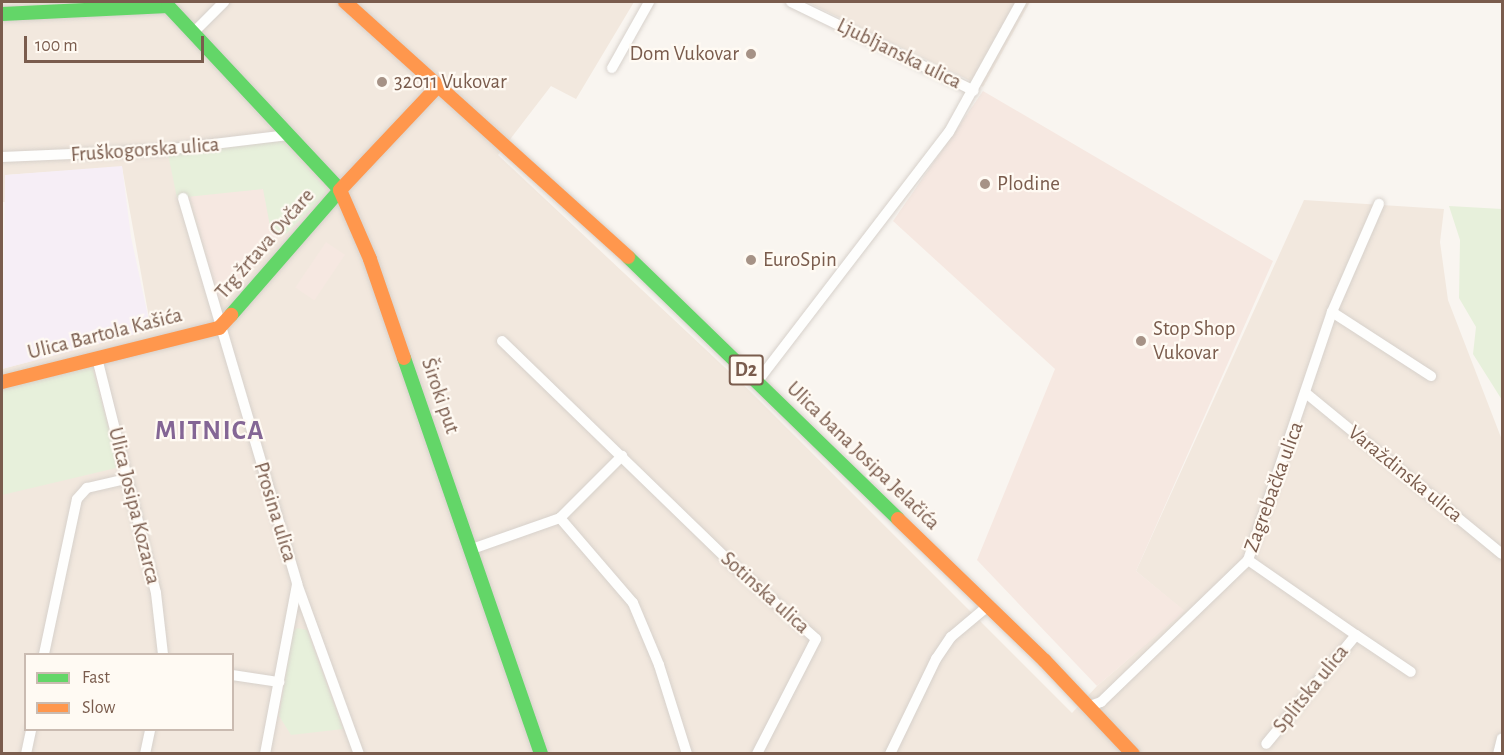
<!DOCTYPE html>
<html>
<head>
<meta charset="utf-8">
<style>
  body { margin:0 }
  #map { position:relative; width:1504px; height:755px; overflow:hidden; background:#f9f5f0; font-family:"Alegreya Sans",sans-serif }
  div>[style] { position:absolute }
  .residential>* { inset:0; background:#f2e8de }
  .commercial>* { inset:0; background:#f6e8e1; transform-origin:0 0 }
  .education>* { inset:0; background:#f6eef6 }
  .green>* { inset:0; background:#e7f0db }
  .roads { filter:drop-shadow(0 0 2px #d7d1cb) drop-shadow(0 0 2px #d7d1cb) }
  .street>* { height:10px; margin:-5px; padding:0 5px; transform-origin:5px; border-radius:5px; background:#fefefd }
  .fast>* { height:14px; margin:-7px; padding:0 7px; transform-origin:7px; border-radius:7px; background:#63d668 }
  .slow>* { height:14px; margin:-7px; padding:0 7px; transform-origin:7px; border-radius:7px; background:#ff974d }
  .dots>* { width:16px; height:16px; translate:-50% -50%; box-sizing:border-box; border:3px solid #fffaf3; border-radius:50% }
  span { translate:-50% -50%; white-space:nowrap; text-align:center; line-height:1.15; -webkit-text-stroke:4.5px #fffaf3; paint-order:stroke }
  .shield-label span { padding:2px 4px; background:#fffaf3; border:2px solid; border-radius:4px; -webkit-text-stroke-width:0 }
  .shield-label { font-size:20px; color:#7a5c4d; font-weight:700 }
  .poi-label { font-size:21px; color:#7a5c4d }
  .right { translate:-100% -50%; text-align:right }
  .left { translate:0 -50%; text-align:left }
  .street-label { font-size:21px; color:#7a5c4d }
  .district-label { font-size:27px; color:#846695; font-weight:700; letter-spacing:1.5px }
  .frame { position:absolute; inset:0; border:3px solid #7a5c4d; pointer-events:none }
  .legend { position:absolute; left:24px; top:653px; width:210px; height:78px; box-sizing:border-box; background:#fffaf3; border:2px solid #cabbb1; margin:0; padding:8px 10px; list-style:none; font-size:18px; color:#7a5c4d }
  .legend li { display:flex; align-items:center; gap:12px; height:30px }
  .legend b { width:30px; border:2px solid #cabbb1 }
  .scale { position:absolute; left:24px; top:36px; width:180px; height:27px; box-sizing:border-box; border:3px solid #7a5c4d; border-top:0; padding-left:8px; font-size:18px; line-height:21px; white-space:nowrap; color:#7a5c4d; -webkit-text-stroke:4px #fffaf3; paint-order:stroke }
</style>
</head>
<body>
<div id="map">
  <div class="residential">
    <i style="clip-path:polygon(evenodd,2px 2px,634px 2px,576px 99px,551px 86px,498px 155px,750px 391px,1072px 713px,1097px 686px,1184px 611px,1136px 571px,1304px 200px,1444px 209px,1440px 242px,1448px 300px,1502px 440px,1502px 753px,2px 753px,2px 369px,151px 329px,122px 167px,5px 175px,6px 202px,2px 202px,2px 2px,26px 654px,232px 654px,232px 730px,26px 730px,26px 654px)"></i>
    <i style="clip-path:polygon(807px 2px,1030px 2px,983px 87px)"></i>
  </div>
  <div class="commercial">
    <i style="clip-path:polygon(983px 91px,1273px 261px,1136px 571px,1185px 611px,1097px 686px,977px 560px,1055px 369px,893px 221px)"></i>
    <i style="clip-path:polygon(264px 189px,271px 231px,278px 238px,237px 287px,218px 299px,190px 195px)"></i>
    <i style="left:326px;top:242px;width:23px;height:55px;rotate:34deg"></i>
  </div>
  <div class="education">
    <i style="clip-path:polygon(122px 166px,131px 237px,151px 330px,2px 369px,5px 175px)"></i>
  </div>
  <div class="green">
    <i style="clip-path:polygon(283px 141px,326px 189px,325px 195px,286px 234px,282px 230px,275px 235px,271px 231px,263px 189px,177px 198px,168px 154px)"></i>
    <i style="clip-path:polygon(1449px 206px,1502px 209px,1502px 400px,1473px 354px,1476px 327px,1459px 298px,1460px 240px)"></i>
    <i style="clip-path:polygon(92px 366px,118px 462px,116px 468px,2px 495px,2px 387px)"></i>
    <i style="clip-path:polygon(297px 628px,307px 630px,343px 729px,291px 735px,279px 716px,293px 632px)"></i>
  </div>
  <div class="roads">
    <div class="street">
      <i style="left:791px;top:2px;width:203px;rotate:25.9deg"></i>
      <i style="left:193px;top:33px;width:44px;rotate:-45deg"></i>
      <i style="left:612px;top:68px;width:76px;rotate:-60.7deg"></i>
      <i style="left:2px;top:157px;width:162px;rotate:-2.5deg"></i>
      <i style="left:164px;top:150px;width:125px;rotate:-6.9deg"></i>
      <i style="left:183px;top:198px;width:402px;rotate:73.5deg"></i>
      <i style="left:297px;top:584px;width:181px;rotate:70deg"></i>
      <i style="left:1332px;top:312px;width:118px;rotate:32.9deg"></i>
      <i style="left:502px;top:341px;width:322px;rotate:44.1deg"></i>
      <i style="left:733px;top:565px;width:111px;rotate:41.7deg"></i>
      <i style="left:816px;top:639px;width:129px;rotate:117.2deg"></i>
      <i style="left:97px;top:358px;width:242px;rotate:75.9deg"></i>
      <i style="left:156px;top:593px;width:61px;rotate:83.5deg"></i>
      <i style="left:757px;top:382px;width:315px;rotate:-52.5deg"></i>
      <i style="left:949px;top:132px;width:149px;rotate:-61deg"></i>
      <i style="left:1307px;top:394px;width:252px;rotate:39.4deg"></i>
      <i style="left:560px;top:518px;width:112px;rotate:49.3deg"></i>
      <i style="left:633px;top:603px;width:67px;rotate:67.2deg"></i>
      <i style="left:659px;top:665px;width:93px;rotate:72.5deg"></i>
      <i style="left:472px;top:549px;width:93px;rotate:-19.4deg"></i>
      <i style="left:560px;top:518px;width:88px;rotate:-45deg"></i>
      <i style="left:1248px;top:560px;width:131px;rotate:34.8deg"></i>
      <i style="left:1356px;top:635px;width:141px;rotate:129.5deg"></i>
      <i style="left:1356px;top:635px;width:66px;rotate:33.9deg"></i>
      <i style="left:44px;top:654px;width:158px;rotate:-78deg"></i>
      <i style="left:77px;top:499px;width:15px;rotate:-48deg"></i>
      <i style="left:87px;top:488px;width:40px;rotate:-13deg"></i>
      <i style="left:232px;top:675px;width:48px;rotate:8.5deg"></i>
      <i style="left:1090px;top:706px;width:12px;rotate:-20deg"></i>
      <i style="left:1101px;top:702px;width:204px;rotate:-44deg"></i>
      <i style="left:1248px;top:560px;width:262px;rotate:-71.3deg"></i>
      <i style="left:1332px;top:312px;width:118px;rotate:-66.5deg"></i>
      <i style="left:26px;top:754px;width:25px;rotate:-78deg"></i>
      <i style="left:145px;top:754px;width:25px;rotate:-78deg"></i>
      <i style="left:265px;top:754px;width:173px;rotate:-79.3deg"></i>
      <i style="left:890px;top:754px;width:106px;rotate:-64.2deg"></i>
      <i style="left:936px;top:659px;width:27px;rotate:-56deg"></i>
      <i style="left:951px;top:637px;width:48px;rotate:-40deg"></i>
      <i style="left:1498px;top:754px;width:16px;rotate:-76deg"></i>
    </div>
    <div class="fast">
      <i style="left:2px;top:14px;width:166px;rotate:-2.8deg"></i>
      <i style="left:168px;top:6px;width:252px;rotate:46.9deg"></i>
      <i style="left:340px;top:190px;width:166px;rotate:131.1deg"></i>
      <i style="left:628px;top:257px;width:376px;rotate:44.1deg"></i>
      <i style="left:404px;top:358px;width:419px;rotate:70.9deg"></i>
    </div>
    <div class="slow">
      <i style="left:345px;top:2px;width:381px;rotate:42deg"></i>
      <i style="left:404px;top:358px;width:105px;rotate:-109deg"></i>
      <i style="left:370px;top:259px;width:75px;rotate:-113.5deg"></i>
      <i style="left:340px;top:190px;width:143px;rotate:-46.7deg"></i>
      <i style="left:2px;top:382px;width:224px;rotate:-14deg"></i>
      <i style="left:219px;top:328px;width:18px;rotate:-47deg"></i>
      <i style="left:898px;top:519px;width:204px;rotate:44deg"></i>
      <i style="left:1045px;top:661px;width:128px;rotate:46.6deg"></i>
    </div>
  </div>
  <div class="dots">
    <i style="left:751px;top:54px;background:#a69286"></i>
    <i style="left:382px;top:82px;background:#a69286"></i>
    <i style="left:985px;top:184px;background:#a69286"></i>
    <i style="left:751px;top:260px;background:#a69286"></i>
    <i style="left:1141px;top:341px;background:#a69286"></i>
  </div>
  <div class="shield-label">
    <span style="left:746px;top:370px">D2</span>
  </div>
  <div class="poi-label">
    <span class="right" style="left:739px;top:54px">Dom Vukovar</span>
    <span class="left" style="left:394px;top:82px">32011 Vukovar</span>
    <span class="left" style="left:997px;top:184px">Plodine</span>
    <span class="left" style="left:763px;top:260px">EuroSpin</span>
    <span class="left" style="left:1153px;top:341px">Stop Shop<br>Vukovar</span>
  </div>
  <div class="street-label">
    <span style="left:899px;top:54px;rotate:26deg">Ljubljanska ulica</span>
    <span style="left:145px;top:150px;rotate:-4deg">Fruškogorska ulica</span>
    <span style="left:265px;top:244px;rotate:-49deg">Trg žrtava Ovčare</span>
    <span style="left:105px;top:334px;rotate:-14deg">Ulica Bartola Kašića</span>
    <span style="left:440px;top:396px;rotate:71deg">Široki put</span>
    <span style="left:863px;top:456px;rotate:44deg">Ulica bana Josipa Jelačića</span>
    <span style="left:1405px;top:474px;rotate:39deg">Varaždinska ulica</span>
    <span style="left:1274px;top:487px;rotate:-70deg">Zagrebačka ulica</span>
    <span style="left:134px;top:506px;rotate:76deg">Ulica Josipa Kozarca</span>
    <span style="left:275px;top:512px;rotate:73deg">Prosina ulica</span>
    <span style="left:765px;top:593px;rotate:42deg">Sotinska ulica</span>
    <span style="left:1311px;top:689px;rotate:-51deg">Splitska ulica</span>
  </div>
  <div class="district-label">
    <span style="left:210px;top:431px">MITNICA</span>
  </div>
  <div class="frame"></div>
  <ul class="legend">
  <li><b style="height:8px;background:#63d668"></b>Fast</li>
  <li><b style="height:8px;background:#ff974d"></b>Slow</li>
  </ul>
  <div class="scale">100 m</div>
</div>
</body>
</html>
